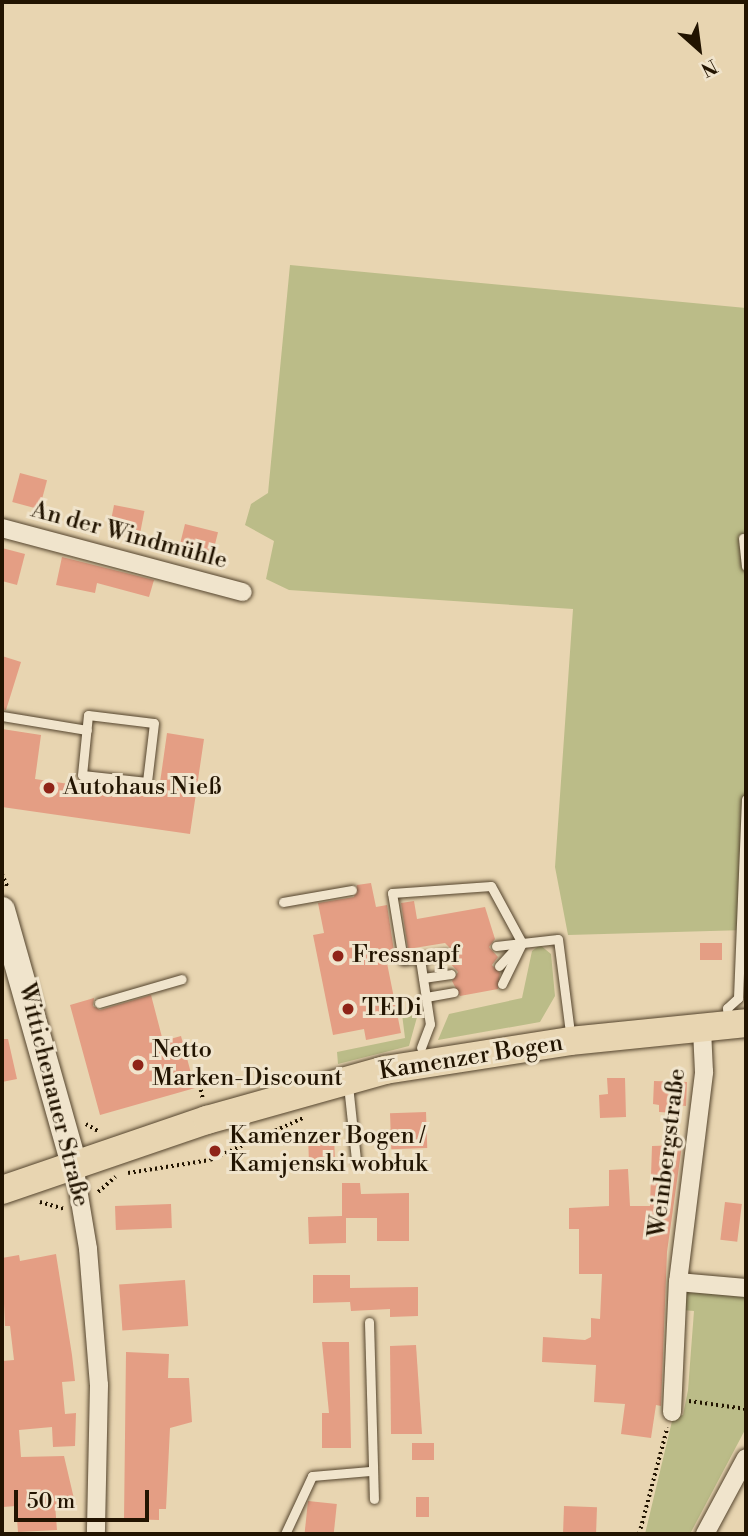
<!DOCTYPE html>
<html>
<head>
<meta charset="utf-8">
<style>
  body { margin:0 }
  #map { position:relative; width:748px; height:1536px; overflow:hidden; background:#e8d5b1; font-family:"Libre Bodoni",serif }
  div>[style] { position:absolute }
  .green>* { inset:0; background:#bbbc88 }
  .building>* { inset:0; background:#e49e84; transform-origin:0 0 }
  .path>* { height:3.5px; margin-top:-1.75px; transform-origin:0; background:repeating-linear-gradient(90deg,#221401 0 2px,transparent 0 5.5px) }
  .roads { filter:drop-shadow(0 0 2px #54442d) drop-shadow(0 0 2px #54442d) }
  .service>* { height:9px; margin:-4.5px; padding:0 4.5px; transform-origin:4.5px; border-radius:4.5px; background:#f0e4cc }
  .minor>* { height:18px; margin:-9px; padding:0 9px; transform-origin:9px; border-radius:9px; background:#f0e4cc }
  .secondary>* { height:26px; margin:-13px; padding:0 13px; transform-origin:13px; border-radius:13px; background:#f0e4cc }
  .primary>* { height:28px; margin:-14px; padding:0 14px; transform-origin:14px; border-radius:14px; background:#e8d5b1 }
  .dots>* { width:19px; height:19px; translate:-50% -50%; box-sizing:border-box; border:4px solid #f0e4cc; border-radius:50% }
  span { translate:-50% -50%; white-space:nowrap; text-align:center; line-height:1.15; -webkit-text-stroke:6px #f0e4cc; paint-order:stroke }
  .street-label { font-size:24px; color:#221401 }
  .poi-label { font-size:24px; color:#221401 }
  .left { translate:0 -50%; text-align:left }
  .frame { position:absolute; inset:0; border:4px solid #221401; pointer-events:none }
  .north { position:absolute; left:664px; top:14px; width:70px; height:70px; -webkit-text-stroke:5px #f0e4cc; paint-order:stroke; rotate:152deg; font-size:19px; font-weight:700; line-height:28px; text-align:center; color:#221401 }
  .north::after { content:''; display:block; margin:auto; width:24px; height:32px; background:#221401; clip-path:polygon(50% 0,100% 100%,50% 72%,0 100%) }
  .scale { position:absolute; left:14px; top:1490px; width:135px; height:32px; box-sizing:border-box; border:4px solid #221401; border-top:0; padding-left:9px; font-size:21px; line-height:24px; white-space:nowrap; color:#221401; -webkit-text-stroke:5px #f0e4cc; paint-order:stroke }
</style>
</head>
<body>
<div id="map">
  <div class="green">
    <i style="clip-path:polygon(290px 265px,746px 308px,746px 930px,568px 935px,555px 867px,573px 609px,289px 590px,266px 579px,274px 541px,245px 525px,251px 504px,268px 493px)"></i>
    <i style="clip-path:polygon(540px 945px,551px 954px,555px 996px,540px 1022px,438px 1040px,449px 1014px,522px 998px,532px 951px)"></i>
    <i style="clip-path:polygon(419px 1010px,409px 1046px,338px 1064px,337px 1052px,405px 1038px,402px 1014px)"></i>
    <i style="clip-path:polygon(687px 1292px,746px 1296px,746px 1428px,690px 1534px,645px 1534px,673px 1417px,683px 1415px,688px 1390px,694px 1311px,682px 1310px)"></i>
  </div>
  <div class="building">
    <i style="left:20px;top:473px;width:28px;height:30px;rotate:15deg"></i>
    <i style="left:114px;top:505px;width:31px;height:24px;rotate:11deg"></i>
    <i style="left:185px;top:524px;width:34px;height:26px;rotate:14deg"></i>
    <i style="clip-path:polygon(2px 548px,25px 554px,17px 585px,2px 581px)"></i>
    <i style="clip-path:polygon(62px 557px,154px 580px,149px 597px,97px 583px,95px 593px,56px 585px)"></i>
    <i style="clip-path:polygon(2px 656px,21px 662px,6px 710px,2px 709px)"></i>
    <i style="clip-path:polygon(2px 729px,41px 735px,35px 779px,158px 797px,167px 733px,204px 739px,190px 834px,2px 807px)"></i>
    <i style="clip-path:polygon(371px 883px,376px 907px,387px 905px,394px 951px,385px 953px,401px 1033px,366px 1040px,364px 1029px,333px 1035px,313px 935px,324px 933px,318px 903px,354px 897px,357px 885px)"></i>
    <i style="clip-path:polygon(414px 901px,417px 919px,485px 907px,495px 939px,489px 947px,498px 957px,492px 965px,500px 973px,498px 989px,460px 996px,452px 981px,458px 972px,448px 961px,454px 952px,445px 943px,408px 949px,401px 903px)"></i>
    <i style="left:700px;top:943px;width:22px;height:17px"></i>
    <i style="clip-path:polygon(151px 995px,163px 1041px,181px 1036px,195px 1088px,100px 1115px,70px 1005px,94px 998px,93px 1006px,100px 1010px)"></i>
    <i style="clip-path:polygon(2px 1039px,8px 1039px,17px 1079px,2px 1082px)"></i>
    <i style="clip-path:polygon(607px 1078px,625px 1078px,626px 1117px,600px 1118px,599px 1095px,608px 1094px)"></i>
    <i style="clip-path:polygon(654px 1081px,687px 1082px,686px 1106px,676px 1105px,676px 1113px,659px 1112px,659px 1105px,653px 1104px)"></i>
    <i style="left:426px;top:1112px;width:36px;height:36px;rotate:88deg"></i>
    <i style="left:334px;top:1134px;width:36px;height:26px;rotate:88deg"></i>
    <i style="clip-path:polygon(682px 1145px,667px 1252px,661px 1406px,656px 1405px,651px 1438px,621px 1434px,625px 1404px,594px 1402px,596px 1365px,542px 1362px,543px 1337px,585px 1340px,591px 1337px,591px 1318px,600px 1319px,602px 1274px,579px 1274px,579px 1229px,569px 1229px,569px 1208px,609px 1206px,609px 1170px,628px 1169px,630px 1206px,650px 1206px,652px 1146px)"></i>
    <i style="clip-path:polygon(342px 1183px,360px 1183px,361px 1194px,409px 1193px,409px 1241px,377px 1241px,377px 1218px,346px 1218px,346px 1243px,309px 1244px,308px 1217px,342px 1216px)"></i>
    <i style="left:725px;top:1202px;width:17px;height:38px;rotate:7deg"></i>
    <i style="left:171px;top:1204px;width:24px;height:56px;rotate:88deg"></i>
    <i style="clip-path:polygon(56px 1254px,72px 1355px,75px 1381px,62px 1382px,65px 1414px,76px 1413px,75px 1446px,53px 1447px,52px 1427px,19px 1430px,21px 1457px,64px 1456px,75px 1503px,55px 1504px,57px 1530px,18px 1532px,16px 1506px,3px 1507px,2px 1361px,14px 1360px,10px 1326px,5px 1326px,2px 1258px,19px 1255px,20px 1261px)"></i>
    <i style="clip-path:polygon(313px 1275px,350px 1275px,350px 1288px,418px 1287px,418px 1316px,390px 1317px,390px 1309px,351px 1311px,350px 1302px,313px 1303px)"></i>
    <i style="left:185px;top:1280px;width:46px;height:66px;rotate:86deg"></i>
    <i style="clip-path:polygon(322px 1342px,349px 1342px,351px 1448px,322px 1448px,322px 1413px,329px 1413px)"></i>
    <i style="clip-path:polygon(416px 1345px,422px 1434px,391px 1434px,390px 1346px)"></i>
    <i style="clip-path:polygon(126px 1352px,169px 1354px,168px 1378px,189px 1378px,192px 1422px,170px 1428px,166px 1509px,159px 1509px,159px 1520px,124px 1519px)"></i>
    <i style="left:434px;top:1443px;width:17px;height:22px;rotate:90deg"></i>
    <i style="left:416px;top:1497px;width:13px;height:20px"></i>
    <i style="left:308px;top:1501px;width:29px;height:33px;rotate:6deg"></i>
    <i style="left:564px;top:1506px;width:33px;height:28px;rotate:2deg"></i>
  </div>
  <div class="path">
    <i style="left:2px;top:874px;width:15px;rotate:67deg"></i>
    <i style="left:201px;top:1090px;width:9px;rotate:77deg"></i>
    <i style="left:86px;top:1124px;width:16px;rotate:30deg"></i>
    <i style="left:128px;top:1173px;width:83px;rotate:-9deg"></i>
    <i style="left:210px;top:1160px;width:102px;rotate:-24.3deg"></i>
    <i style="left:98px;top:1192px;width:23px;rotate:-41deg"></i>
    <i style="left:40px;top:1202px;width:26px;rotate:16deg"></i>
    <i style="left:689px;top:1401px;width:58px;rotate:8deg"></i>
    <i style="left:639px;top:1534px;width:110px;rotate:-75.2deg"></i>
  </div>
  <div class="roads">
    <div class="service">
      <i style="left:743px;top:538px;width:28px;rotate:84deg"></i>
      <i style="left:88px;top:715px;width:66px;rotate:6.9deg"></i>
      <i style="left:154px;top:723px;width:59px;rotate:96.8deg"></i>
      <i style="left:147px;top:782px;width:65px;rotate:-173.9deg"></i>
      <i style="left:82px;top:775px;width:60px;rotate:-84.3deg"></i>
      <i style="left:2px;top:716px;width:86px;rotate:9.4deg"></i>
      <i style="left:283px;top:902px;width:70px;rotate:-9.9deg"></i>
      <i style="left:496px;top:946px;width:62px;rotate:-6.4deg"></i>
      <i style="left:558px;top:939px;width:87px;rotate:82.7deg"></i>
      <i style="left:447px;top:954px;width:44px;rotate:172.2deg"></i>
      <i style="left:403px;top:960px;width:68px;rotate:-99.3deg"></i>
      <i style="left:392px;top:893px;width:99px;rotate:-4deg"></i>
      <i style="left:491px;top:886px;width:65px;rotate:61.5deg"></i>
      <i style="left:420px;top:959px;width:66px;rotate:81.3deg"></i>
      <i style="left:430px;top:1024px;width:25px;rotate:111deg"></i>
      <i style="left:499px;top:966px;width:23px;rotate:-47deg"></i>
      <i style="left:423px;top:978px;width:28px;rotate:-8deg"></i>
      <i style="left:502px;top:984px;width:46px;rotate:-64deg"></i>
      <i style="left:426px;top:997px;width:28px;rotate:-10deg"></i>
      <i style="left:99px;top:1003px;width:86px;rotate:-16.1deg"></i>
      <i style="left:728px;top:1021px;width:13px;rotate:-94deg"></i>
      <i style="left:727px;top:1008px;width:15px;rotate:-42deg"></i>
      <i style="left:738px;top:998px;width:199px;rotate:-87.7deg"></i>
      <i style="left:348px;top:1085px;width:75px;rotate:83.9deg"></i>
      <i style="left:369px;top:1322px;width:177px;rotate:88.4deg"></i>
      <i style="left:285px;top:1534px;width:64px;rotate:-65deg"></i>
      <i style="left:312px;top:1476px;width:58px;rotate:-4.9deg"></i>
    </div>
    <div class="minor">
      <i style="left:2px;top:528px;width:249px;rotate:14.9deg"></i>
      <i style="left:74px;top:1165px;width:85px;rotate:80.5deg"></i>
      <i style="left:88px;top:1249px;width:136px;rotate:85.4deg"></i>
      <i style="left:99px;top:1385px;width:149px;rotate:91.2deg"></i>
      <i style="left:678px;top:1282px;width:68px;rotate:5deg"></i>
      <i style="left:672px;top:1412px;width:130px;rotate:-87.4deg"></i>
      <i style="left:678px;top:1282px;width:212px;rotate:-82.9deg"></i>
      <i style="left:704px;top:1072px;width:43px;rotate:-92.7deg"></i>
      <i style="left:705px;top:1534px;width:86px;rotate:-61.7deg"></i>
    </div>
    <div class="secondary">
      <i style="left:2px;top:910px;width:265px;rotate:74.2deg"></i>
    </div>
    <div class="primary">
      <i style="left:2px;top:1190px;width:217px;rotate:-18.9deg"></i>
      <i style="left:207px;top:1120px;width:185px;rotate:-15.7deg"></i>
      <i style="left:385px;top:1070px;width:187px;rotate:-8.9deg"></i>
      <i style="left:570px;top:1041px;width:177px;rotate:-5.8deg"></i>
    </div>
  </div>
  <div class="dots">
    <i style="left:49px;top:788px;background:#8f2418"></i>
    <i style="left:338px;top:956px;background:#8f2418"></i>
    <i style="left:348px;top:1009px;background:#8f2418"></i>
    <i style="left:138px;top:1065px;background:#8f2418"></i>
    <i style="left:215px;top:1151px;background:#8f2418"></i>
  </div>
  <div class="street-label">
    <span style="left:129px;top:536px;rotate:15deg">An der Windmühle</span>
    <span style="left:471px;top:1058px;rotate:-9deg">Kamenzer Bogen</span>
    <span style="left:53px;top:1095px;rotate:76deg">Wittichenauer Straße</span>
    <span style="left:668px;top:1153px;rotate:-83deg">Weinbergstraße</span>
  </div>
  <div class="poi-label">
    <span class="left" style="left:63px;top:788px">Autohaus Nieß</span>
    <span class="left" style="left:352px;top:956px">Fressnapf</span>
    <span class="left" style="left:362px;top:1009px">TEDi</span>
    <span class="left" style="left:152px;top:1065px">Netto<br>Marken-Discount</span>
    <span class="left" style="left:229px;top:1151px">Kamenzer Bogen /<br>Kamjenski wobłuk</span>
  </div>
  <div class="frame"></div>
  <div class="north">N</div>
  <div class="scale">50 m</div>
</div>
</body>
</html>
